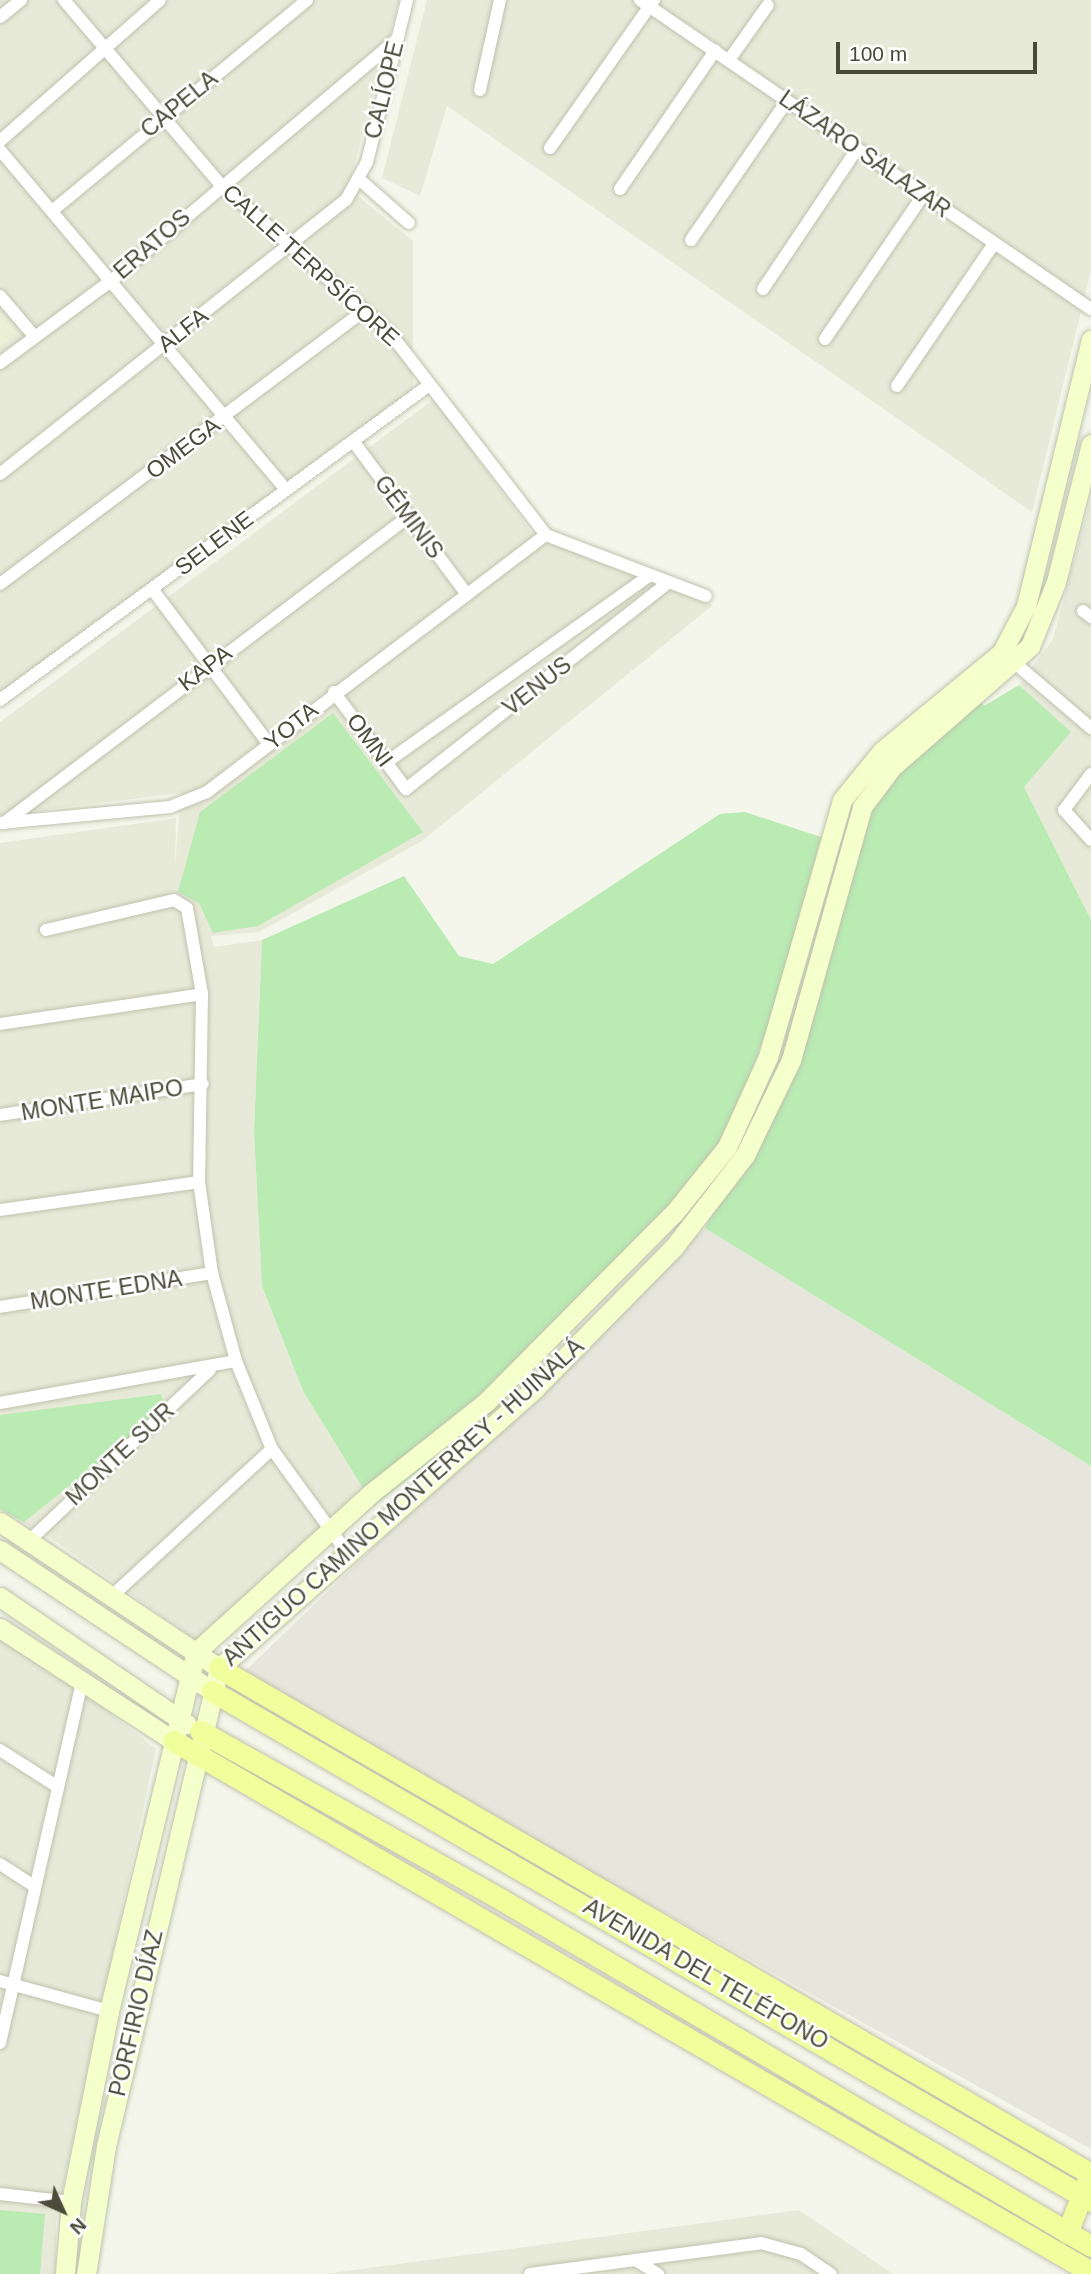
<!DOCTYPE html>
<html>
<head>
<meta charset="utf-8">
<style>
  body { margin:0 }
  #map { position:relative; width:1091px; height:2274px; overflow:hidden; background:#f4f6eb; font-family:Arial,sans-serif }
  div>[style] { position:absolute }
  .residential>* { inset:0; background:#e8ead9 }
  .industrial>* { inset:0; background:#e6e6dc }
  .education>* { inset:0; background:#ebefd5 }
  .green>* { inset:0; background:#b9ebb3 }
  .roads { filter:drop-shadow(0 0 2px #c0c2ad) drop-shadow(0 0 2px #c0c2ad) }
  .street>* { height:12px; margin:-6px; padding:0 6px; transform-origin:6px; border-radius:6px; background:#fff }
  .secondary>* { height:19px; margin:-9.5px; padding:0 9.5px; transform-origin:9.5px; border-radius:9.5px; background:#f5ffcc }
  .primary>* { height:21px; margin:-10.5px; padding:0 10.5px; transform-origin:10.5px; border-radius:10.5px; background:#f0ff9b }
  span { translate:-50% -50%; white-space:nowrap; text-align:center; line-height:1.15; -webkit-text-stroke:5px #fff; paint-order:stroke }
  .street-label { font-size:23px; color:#4a4b38 }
  .north { position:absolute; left:28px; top:2176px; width:70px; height:70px; -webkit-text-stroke:5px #fff; paint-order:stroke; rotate:135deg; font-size:19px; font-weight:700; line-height:28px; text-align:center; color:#4a4b38 }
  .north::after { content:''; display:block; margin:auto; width:24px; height:32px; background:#4a4b38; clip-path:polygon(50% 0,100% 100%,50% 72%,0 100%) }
  .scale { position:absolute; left:836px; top:42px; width:201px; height:32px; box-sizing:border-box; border:4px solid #4a4b38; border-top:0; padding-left:9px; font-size:21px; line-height:24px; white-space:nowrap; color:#4a4b38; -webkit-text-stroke:5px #fff; paint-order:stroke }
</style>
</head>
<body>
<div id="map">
  <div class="residential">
    <i style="clip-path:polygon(0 0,399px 0,348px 188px,413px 241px,413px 390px,0 695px)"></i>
    <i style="clip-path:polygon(427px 0,1091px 0,1091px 271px,1032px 512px,447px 106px,420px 196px,382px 178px)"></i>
    <i style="clip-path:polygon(434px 399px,533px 534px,713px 605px,422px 841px,259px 932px,211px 936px,214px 947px,262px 940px,254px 1132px,262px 1286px,303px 1391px,374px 1506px,210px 1650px,51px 1538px,0 1510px,0 843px,176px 818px,175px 866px,181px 793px,0 815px,0 722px)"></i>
    <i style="clip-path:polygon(1091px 498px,1091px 920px,1023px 787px,1070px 732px,1019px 685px,1053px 639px)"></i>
    <i style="clip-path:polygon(0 1636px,42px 1660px,156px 1749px,56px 2221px,56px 2274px,0 2274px)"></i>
    <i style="clip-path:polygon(799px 2210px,893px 2274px,324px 2274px)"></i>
  </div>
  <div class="industrial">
    <i style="clip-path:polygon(705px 1228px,1091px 1466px,1091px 2149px,239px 1677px)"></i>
  </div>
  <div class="education">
    <i style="clip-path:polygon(0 312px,18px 333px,0 347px)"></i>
  </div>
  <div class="green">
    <i style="clip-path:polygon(1019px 685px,1071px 732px,1024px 787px,1091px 920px,1091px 1466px,705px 1228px,758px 1133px,853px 813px,976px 695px,984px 706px)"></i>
    <i style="clip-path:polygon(333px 713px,423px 832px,258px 926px,213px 933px,199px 903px,178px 892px,200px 812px)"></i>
    <i style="clip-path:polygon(745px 812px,821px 837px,782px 987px,727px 1140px,679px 1220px,493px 1412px,374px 1506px,303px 1391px,262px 1286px,254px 1132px,262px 940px,404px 876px,459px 956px,493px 964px,720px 814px)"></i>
    <i style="clip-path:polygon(161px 1394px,165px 1410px,24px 1522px,0 1509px,0 1415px)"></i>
    <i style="clip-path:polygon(0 2210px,45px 2214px,40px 2274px,0 2274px)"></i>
  </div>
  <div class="roads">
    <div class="street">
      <i style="left:64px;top:0;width:243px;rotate:49.7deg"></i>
      <i style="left:221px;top:185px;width:225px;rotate:41.2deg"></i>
      <i style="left:390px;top:333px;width:255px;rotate:52.3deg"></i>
      <i style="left:546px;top:535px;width:171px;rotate:20.9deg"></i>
      <i style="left:640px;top:0;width:547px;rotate:34.42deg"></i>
      <i style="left:0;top:17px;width:27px;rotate:-39deg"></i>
      <i style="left:729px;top:60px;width:67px;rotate:-54.7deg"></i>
      <i style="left:480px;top:90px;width:92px;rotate:-77.5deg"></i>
      <i style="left:0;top:141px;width:213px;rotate:-41.4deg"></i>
      <i style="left:550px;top:148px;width:181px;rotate:-54.9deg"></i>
      <i style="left:0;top:150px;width:443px;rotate:49.9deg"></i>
      <i style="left:360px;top:180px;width:65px;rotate:41.3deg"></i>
      <i style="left:620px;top:189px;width:168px;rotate:-55.5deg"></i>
      <i style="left:52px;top:211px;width:331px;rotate:-39.6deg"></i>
      <i style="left:691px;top:240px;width:169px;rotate:-55.4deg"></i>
      <i style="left:763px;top:289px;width:169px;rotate:-56.1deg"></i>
      <i style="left:0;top:296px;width:54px;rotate:49.5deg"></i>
      <i style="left:825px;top:339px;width:176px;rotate:-55.7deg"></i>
      <i style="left:0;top:363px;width:138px;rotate:-36.5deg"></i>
      <i style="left:111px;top:281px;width:375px;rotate:-40.2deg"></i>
      <i style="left:897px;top:386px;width:172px;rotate:-55.7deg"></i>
      <i style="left:353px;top:441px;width:189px;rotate:53.4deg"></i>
      <i style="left:0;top:474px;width:441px;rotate:-38.4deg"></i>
      <i style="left:346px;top:200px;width:43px;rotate:-61.1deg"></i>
      <i style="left:367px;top:162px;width:167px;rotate:-76.1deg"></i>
      <i style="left:0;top:584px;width:455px;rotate:-36.9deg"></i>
      <i style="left:152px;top:589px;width:194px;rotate:53deg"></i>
      <i style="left:1083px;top:611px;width:10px;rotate:37deg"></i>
      <i style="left:1009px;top:658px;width:108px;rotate:40.5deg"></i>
      <i style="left:334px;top:692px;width:121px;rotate:53.4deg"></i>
      <i style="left:406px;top:789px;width:333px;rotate:-38.2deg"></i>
      <i style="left:0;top:700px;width:531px;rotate:-36.27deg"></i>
      <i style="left:387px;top:762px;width:321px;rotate:-35.4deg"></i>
      <i style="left:1091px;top:774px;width:45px;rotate:126.9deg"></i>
      <i style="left:1064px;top:810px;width:40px;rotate:48deg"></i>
      <i style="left:0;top:823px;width:171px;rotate:-5.4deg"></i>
      <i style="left:170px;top:807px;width:40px;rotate:-22deg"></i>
      <i style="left:207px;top:792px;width:425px;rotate:-37.2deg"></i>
      <i style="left:4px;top:823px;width:507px;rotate:-37.14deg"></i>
      <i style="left:46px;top:930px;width:131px;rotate:-13.2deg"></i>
      <i style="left:174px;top:900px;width:15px;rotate:32deg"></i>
      <i style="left:187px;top:908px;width:87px;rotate:80.1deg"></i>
      <i style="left:202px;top:994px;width:188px;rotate:90.9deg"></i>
      <i style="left:199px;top:1182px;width:92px;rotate:81.9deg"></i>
      <i style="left:212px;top:1273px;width:91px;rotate:74.7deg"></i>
      <i style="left:236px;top:1361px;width:95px;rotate:67.8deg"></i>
      <i style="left:272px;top:1449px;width:125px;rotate:54.1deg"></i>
      <i style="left:0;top:1024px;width:204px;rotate:-8.4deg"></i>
      <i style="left:0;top:1115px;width:205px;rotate:-8.7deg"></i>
      <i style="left:0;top:1210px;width:201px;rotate:-8deg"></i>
      <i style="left:0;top:1307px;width:215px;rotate:-9.1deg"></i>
      <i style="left:0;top:1403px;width:240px;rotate:-10.1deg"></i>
      <i style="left:31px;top:1539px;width:246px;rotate:-43.4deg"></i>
      <i style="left:113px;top:1595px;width:216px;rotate:-42.6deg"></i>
      <i style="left:0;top:1750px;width:69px;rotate:32.5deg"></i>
      <i style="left:0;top:1864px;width:40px;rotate:32.9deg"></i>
      <i style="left:0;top:1981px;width:113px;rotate:15.4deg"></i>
      <i style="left:0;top:2043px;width:371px;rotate:-77.2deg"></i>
      <i style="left:0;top:2194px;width:71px;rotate:6.4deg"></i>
      <i style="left:637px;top:2261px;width:25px;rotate:32deg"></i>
      <i style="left:530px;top:2274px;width:233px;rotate:-7.6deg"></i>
      <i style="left:761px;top:2243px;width:41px;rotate:15.4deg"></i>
      <i style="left:801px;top:2254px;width:36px;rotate:34deg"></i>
    </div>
    <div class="secondary">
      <i style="left:0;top:1522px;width:263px;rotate:33.7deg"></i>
      <i style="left:0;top:1550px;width:255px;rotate:33.6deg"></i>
      <i style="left:0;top:1597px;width:226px;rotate:34.2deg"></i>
      <i style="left:0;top:1628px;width:207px;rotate:33deg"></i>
      <i style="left:65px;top:2274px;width:72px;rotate:-85.2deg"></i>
      <i style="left:71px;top:2202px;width:195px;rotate:-78.7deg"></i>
      <i style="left:109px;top:2011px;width:369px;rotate:-76.4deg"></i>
      <i style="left:196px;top:1652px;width:235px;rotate:-42.2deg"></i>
      <i style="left:370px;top:1494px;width:148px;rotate:-38.4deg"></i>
      <i style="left:486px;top:1402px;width:267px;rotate:-45.2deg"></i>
      <i style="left:674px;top:1213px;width:85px;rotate:-51.2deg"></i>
      <i style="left:727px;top:1147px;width:99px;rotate:-65.5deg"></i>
      <i style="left:768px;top:1057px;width:267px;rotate:-73.9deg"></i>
      <i style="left:842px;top:800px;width:63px;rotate:-50.8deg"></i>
      <i style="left:882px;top:751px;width:156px;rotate:-39.5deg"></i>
      <i style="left:1002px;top:652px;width:52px;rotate:-62.4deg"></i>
      <i style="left:1026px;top:606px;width:274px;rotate:-76.3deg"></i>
      <i style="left:86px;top:2274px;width:130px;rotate:-81.1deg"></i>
      <i style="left:106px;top:2146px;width:491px;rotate:-76.7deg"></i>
      <i style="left:219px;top:1668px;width:422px;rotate:-41.5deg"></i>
      <i style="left:535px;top:1388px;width:198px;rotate:-45.4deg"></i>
      <i style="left:674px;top:1247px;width:116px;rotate:-52.3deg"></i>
      <i style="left:745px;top:1155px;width:106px;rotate:-64.2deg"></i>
      <i style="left:791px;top:1060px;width:263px;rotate:-74.3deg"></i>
      <i style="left:862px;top:807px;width:50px;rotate:-53.1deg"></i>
      <i style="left:892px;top:767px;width:184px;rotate:-41.2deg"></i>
      <i style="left:1030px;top:646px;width:69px;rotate:-67.9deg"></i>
      <i style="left:1056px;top:582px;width:142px;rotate:-75.8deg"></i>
    </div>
    <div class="primary">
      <i style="left:219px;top:1668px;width:1008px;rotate:30.13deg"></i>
      <i style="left:212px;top:1691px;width:1016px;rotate:30.12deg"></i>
      <i style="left:200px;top:1731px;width:346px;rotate:29.2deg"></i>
      <i style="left:502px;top:1900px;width:683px;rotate:30.43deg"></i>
      <i style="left:174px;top:1741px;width:1060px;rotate:30.07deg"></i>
      <i style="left:1067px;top:2233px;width:55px;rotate:-68.6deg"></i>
    </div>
  </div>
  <div class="street-label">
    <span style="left:384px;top:90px;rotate:-76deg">CALÍOPE</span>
    <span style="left:179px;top:104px;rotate:-39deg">CAPELA</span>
    <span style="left:865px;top:154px;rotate:35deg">LÁZARO SALAZAR</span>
    <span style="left:152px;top:244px;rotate:-41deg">ERATOS</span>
    <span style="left:311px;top:265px;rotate:42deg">CALLE TERPSÍCORE</span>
    <span style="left:183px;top:330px;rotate:-38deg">ALFA</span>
    <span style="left:183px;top:448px;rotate:-37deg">OMEGA</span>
    <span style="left:409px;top:517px;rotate:53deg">GÉMINIS</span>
    <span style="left:214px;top:543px;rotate:-37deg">SELENE</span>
    <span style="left:205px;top:668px;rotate:-37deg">KAPA</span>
    <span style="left:537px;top:686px;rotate:-38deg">VENUS</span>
    <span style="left:291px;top:726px;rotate:-39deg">YOTA</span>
    <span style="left:370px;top:740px;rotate:53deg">OMNI</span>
    <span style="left:102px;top:1100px;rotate:-9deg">MONTE MAIPO</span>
    <span style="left:106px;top:1290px;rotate:-9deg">MONTE EDNA</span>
    <span style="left:120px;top:1454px;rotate:-43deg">MONTE SUR</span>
    <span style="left:403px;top:1502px;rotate:-42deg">ANTIGUO CAMINO MONTERREY - HUINALÁ</span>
    <span style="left:706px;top:1974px;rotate:30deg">AVENIDA DEL TELÉFONO</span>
    <span style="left:136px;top:2013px;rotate:-77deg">PORFIRIO DÍAZ</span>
  </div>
  <div class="north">N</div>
  <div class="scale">100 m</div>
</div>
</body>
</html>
